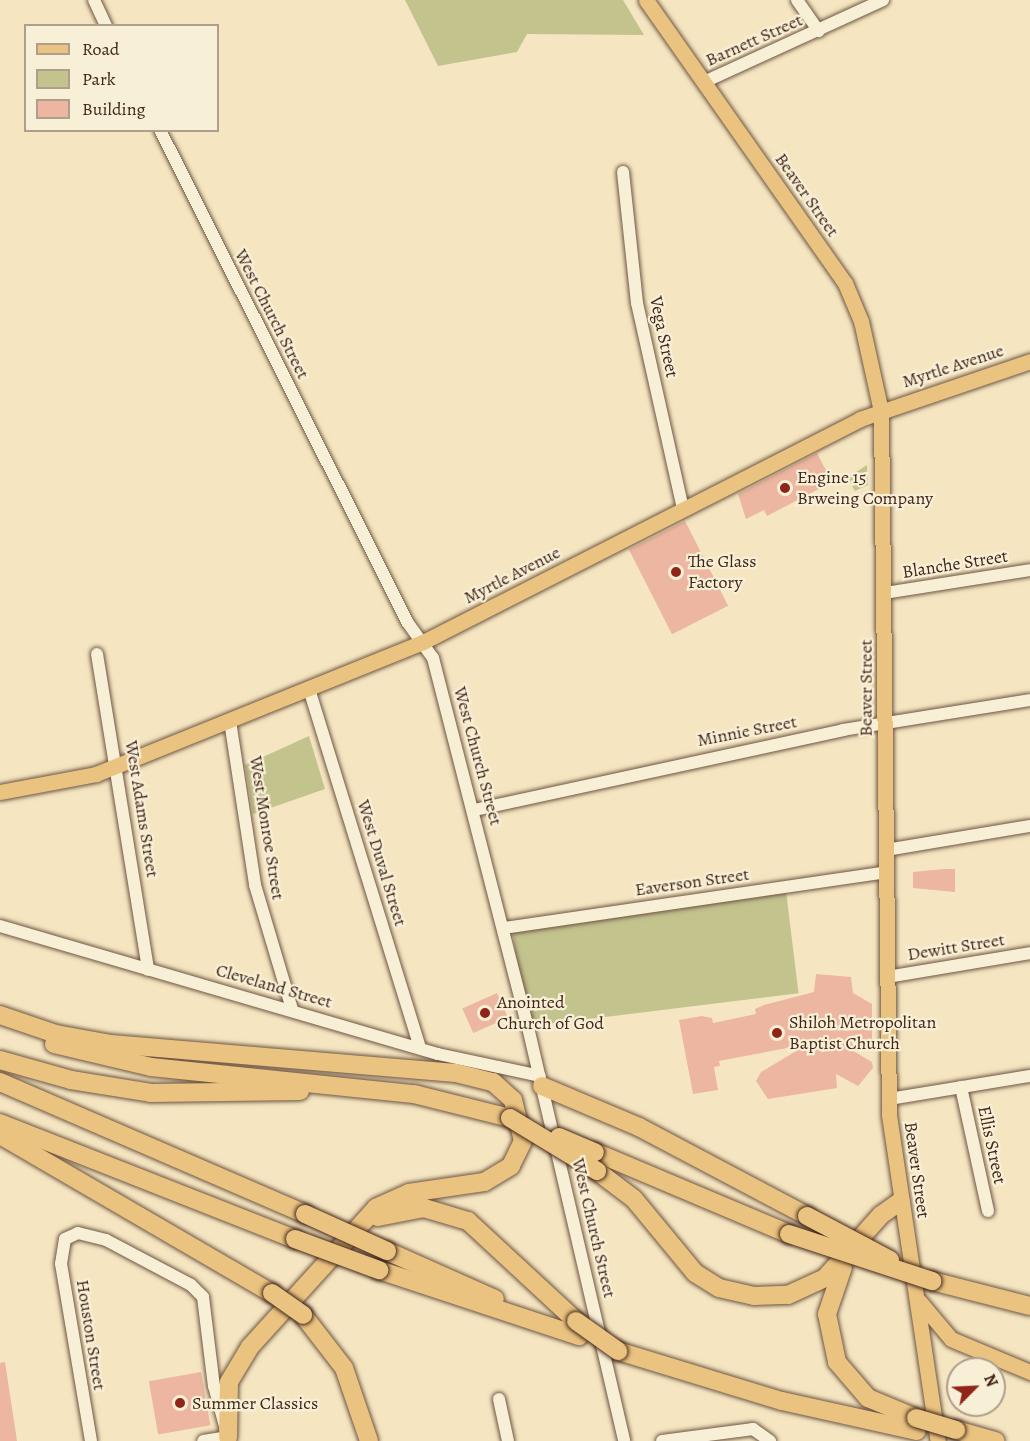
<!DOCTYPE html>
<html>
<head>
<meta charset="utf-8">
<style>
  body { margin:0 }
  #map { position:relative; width:1030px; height:1441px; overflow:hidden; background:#f5e6c1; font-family:Alegreya,serif }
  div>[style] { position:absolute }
  .green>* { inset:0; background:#c3c38e; transform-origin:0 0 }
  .building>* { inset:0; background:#ecb6a0; transform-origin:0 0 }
  .roads { filter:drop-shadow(0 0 2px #6e5543) drop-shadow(0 0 2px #6e5543) }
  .minor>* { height:12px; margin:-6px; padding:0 6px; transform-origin:6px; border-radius:6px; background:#f8efd7 }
  .major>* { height:15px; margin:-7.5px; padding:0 7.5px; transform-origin:7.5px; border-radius:7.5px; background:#eac380 }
  .highway>* { height:18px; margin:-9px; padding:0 9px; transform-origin:9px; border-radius:9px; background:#eac380 }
  .bridges { filter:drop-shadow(0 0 2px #412519) drop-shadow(0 0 2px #412519) }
  .highway-bridge>* { height:18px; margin:-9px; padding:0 9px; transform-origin:9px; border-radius:9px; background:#eac380 }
  .dots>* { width:16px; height:16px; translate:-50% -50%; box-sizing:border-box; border:3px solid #f8efd7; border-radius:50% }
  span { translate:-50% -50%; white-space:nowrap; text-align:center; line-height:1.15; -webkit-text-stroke:4.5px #f8efd7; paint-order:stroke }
  .street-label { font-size:18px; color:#412519 }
  .poi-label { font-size:18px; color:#412519 }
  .left { translate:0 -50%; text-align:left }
  .legend { position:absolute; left:24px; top:24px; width:195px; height:108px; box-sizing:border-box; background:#f8efd7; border:2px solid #af9e8b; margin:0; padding:8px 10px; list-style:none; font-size:18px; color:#412519 }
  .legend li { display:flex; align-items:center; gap:12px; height:30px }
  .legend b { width:30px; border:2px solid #af9e8b }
  .north { position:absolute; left:946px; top:1357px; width:60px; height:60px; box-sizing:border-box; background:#f8efd7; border:2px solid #af9e8b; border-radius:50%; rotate:66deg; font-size:16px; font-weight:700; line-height:24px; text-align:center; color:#412519 }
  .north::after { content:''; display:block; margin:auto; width:21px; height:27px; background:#8f2418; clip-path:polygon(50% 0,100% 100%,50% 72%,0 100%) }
</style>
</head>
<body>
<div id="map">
  <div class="green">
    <i style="clip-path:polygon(405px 0,623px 0,644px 35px,527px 34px,517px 52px,438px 66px)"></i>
    <i style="clip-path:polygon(867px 465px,868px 485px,855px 491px,847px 478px)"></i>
    <i style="clip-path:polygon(309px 736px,325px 789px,253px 814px,245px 765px)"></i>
    <i style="left:786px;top:891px;width:103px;height:276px;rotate:83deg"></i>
  </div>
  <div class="building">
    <i style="clip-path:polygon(817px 453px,832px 482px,767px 516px,764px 510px,746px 519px,738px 494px)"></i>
    <i style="left:685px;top:521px;width:95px;height:63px;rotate:63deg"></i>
    <i style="clip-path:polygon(944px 869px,955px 869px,955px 892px,913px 888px,913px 872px)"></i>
    <i style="clip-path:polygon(816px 974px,851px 977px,853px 993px,872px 1004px,872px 1047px,848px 1048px,872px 1062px,873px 1068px,858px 1086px,836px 1074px,837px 1088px,768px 1099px,756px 1081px,761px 1072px,808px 1044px,719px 1061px,720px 1066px,714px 1067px,718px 1090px,693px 1094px,679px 1020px,702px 1016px,712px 1018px,713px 1023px,756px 1014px,755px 1009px,764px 1005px,814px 992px)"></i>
    <i style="left:497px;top:993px;width:27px;height:38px;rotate:66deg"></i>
    <i style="clip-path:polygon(5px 1362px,17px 1441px,0 1441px,0 1363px)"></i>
    <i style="left:201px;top:1372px;width:54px;height:53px;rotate:80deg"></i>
  </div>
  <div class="roads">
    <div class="minor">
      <i style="left:94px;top:0;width:29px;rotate:65deg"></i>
      <i style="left:797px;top:0;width:38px;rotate:55deg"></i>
      <i style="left:704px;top:82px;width:197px;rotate:-24.6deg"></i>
      <i style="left:160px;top:130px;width:552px;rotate:63.3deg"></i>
      <i style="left:408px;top:623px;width:43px;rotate:54.5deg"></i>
      <i style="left:433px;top:658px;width:377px;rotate:75.6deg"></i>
      <i style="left:527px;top:1023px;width:429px;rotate:76.9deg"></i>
      <i style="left:623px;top:172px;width:132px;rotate:83.9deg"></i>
      <i style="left:637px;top:303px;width:210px;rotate:77.4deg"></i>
      <i style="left:885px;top:593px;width:147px;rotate:-9deg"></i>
      <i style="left:97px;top:654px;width:320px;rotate:80.8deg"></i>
      <i style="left:309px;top:689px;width:376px;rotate:72.8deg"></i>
      <i style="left:230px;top:721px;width:166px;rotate:81.3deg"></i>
      <i style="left:255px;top:885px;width:129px;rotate:73.4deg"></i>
      <i style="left:474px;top:810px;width:378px;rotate:-12.2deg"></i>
      <i style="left:843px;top:730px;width:189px;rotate:-9.1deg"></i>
      <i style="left:886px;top:850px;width:146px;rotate:-9.5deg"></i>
      <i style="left:0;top:926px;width:456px;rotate:16.3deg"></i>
      <i style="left:438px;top:1054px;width:104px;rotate:12.2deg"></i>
      <i style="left:504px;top:928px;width:386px;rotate:-8.3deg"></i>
      <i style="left:887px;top:977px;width:145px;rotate:-9.5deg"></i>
      <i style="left:961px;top:1087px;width:127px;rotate:77.7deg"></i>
      <i style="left:889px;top:1099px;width:143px;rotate:-9.3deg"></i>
      <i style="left:499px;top:1399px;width:43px;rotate:77.9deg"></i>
      <i style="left:91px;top:1441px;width:180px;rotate:-99.6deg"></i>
      <i style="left:61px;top:1264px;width:25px;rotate:-81deg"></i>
      <i style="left:65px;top:1239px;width:14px;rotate:-25deg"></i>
      <i style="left:78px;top:1233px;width:29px;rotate:14deg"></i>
      <i style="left:106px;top:1240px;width:96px;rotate:27.9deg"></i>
      <i style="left:191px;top:1285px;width:17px;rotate:45deg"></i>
      <i style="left:203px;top:1297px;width:90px;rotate:83deg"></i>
      <i style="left:214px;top:1386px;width:53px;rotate:74.6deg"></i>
      <i style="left:228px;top:1437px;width:25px;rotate:171deg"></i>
      <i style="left:662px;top:1441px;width:92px;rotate:-7.5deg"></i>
      <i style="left:753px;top:1429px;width:21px;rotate:35deg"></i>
    </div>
    <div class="major">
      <i style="left:646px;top:0;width:346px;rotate:54.9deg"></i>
      <i style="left:845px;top:283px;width:41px;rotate:67.2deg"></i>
      <i style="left:861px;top:321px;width:92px;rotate:77.5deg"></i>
      <i style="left:881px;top:411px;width:704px;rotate:89.35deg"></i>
      <i style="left:889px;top:1115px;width:330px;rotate:81.5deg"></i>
      <i style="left:0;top:792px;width:98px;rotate:-10.6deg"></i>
      <i style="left:96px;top:774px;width:353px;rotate:-22deg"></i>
      <i style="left:423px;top:642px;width:491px;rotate:-27deg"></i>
      <i style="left:860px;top:419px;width:180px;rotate:-18.8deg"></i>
      <i style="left:920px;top:1302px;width:48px;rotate:50deg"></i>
      <i style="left:951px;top:1339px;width:86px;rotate:22.7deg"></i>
    </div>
    <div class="highway">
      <i style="left:0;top:1015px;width:59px;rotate:18.7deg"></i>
      <i style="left:56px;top:1034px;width:56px;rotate:10.3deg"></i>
      <i style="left:111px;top:1044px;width:346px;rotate:4.8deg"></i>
      <i style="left:456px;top:1073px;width:38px;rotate:14deg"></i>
      <i style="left:493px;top:1082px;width:27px;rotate:42deg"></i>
      <i style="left:513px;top:1100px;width:42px;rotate:76.3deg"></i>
      <i style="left:523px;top:1141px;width:28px;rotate:116deg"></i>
      <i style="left:511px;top:1166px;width:31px;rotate:149deg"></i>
      <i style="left:484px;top:1182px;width:76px;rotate:171.7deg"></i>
      <i style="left:409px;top:1193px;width:36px;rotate:156deg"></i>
      <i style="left:376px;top:1208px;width:188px;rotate:132.2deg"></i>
      <i style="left:250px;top:1347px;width:41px;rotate:121deg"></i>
      <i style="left:229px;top:1382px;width:55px;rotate:91deg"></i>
      <i style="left:54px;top:1044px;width:100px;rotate:13.3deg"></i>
      <i style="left:151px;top:1067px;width:264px;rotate:5.9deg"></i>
      <i style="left:414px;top:1094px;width:99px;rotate:14deg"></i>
      <i style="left:0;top:1060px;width:74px;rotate:15.7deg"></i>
      <i style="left:71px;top:1080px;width:81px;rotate:9.2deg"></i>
      <i style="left:151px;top:1093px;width:149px;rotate:-0.8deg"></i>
      <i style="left:0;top:1082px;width:332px;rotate:23.4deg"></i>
      <i style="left:542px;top:1086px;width:105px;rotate:22.9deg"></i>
      <i style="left:639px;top:1127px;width:190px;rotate:27.9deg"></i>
      <i style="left:0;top:1123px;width:317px;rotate:21.5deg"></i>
      <i style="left:0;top:1135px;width:315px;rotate:30.2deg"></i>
      <i style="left:595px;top:1152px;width:211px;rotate:22.9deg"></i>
      <i style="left:597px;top:1171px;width:46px;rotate:37.1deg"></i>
      <i style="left:634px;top:1199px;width:96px;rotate:50.5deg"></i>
      <i style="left:695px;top:1273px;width:28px;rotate:32deg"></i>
      <i style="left:719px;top:1288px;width:36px;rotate:13deg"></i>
      <i style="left:754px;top:1296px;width:34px;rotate:-2deg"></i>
      <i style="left:788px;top:1295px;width:41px;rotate:-24.7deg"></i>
      <i style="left:825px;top:1278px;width:84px;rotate:-48.4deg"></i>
      <i style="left:881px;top:1215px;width:24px;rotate:-35deg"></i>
      <i style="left:378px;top:1217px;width:47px;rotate:-11.1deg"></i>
      <i style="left:424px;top:1208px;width:46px;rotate:16.5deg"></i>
      <i style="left:468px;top:1221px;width:147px;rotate:42.8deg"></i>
      <i style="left:387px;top:1251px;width:118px;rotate:24deg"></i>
      <i style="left:843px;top:1267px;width:50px;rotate:108.8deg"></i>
      <i style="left:827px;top:1314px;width:49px;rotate:78.2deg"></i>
      <i style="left:837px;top:1362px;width:48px;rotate:49.3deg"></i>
      <i style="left:868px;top:1398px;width:52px;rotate:22.6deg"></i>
      <i style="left:379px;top:1270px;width:211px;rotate:18.3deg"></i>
      <i style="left:932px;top:1281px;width:101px;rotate:14.3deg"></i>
      <i style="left:303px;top:1315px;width:67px;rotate:52.3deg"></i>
      <i style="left:344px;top:1368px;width:77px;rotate:71.1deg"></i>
      <i style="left:618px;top:1351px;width:171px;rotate:17deg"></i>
      <i style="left:782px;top:1401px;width:138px;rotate:12.5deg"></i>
      <i style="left:956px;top:1430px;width:41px;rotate:15.8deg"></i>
    </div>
  </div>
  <div class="bridges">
    <div class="highway-bridge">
      <i style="left:510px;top:1118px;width:102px;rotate:31.3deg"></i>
      <i style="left:559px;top:1137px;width:39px;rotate:23deg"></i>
      <i style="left:305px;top:1214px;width:90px;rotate:24.3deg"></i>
      <i style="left:807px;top:1216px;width:94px;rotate:27.9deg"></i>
      <i style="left:789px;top:1234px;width:151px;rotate:18.2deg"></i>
      <i style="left:295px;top:1239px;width:90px;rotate:20.3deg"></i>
      <i style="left:272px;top:1293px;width:38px;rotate:35deg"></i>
      <i style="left:576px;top:1321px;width:52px;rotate:35.5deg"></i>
      <i style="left:916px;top:1418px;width:42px;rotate:16.7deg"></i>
    </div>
  </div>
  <div class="dots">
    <i style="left:785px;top:488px;background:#8f2418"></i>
    <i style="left:676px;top:572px;background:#8f2418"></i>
    <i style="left:485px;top:1013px;background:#8f2418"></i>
    <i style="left:777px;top:1033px;background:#8f2418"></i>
    <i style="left:180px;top:1403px;background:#8f2418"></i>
  </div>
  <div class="street-label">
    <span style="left:754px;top:40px;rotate:-24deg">Barnett Street</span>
    <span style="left:807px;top:195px;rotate:55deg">Beaver Street</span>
    <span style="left:272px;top:314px;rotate:63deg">West Church Street</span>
    <span style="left:664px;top:337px;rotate:78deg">Vega Street</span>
    <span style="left:953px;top:366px;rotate:-18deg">Myrtle Avenue</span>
    <span style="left:955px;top:564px;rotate:-9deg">Blanche Street</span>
    <span style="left:512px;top:575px;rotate:-27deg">Myrtle Avenue</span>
    <span style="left:866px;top:688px;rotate:-90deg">Beaver Street</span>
    <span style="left:747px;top:731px;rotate:-11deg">Minnie Street</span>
    <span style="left:478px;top:756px;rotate:75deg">West Church Street</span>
    <span style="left:142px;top:809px;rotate:81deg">West Adams Street</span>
    <span style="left:267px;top:828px;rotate:81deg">West Monroe Street</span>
    <span style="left:382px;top:863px;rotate:73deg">West Duval Street</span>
    <span style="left:692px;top:882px;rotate:-8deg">Eaverson Street</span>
    <span style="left:956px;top:947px;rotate:-9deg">Dewitt Street</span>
    <span style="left:274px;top:986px;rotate:16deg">Cleveland Street</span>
    <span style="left:992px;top:1145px;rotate:78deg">Ellis Street</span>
    <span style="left:917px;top:1170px;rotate:82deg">Beaver Street</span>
    <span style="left:594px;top:1228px;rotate:77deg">West Church Street</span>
    <span style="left:91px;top:1335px;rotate:81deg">Houston Street</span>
  </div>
  <div class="poi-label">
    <span class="left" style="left:797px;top:488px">Engine 15<br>Brweing Company</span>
    <span class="left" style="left:688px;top:572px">The Glass<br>Factory</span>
    <span class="left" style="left:497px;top:1013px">Anointed<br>Church of God</span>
    <span class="left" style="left:789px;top:1033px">Shiloh Metropolitan<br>Baptist Church</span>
    <span class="left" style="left:192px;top:1403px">Summer Classics</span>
  </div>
  <ul class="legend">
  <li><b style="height:8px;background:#eac380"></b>Road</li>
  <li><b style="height:16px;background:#c3c38e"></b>Park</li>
  <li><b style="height:16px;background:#ecb6a0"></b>Building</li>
  </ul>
  <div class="north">N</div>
</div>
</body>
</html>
